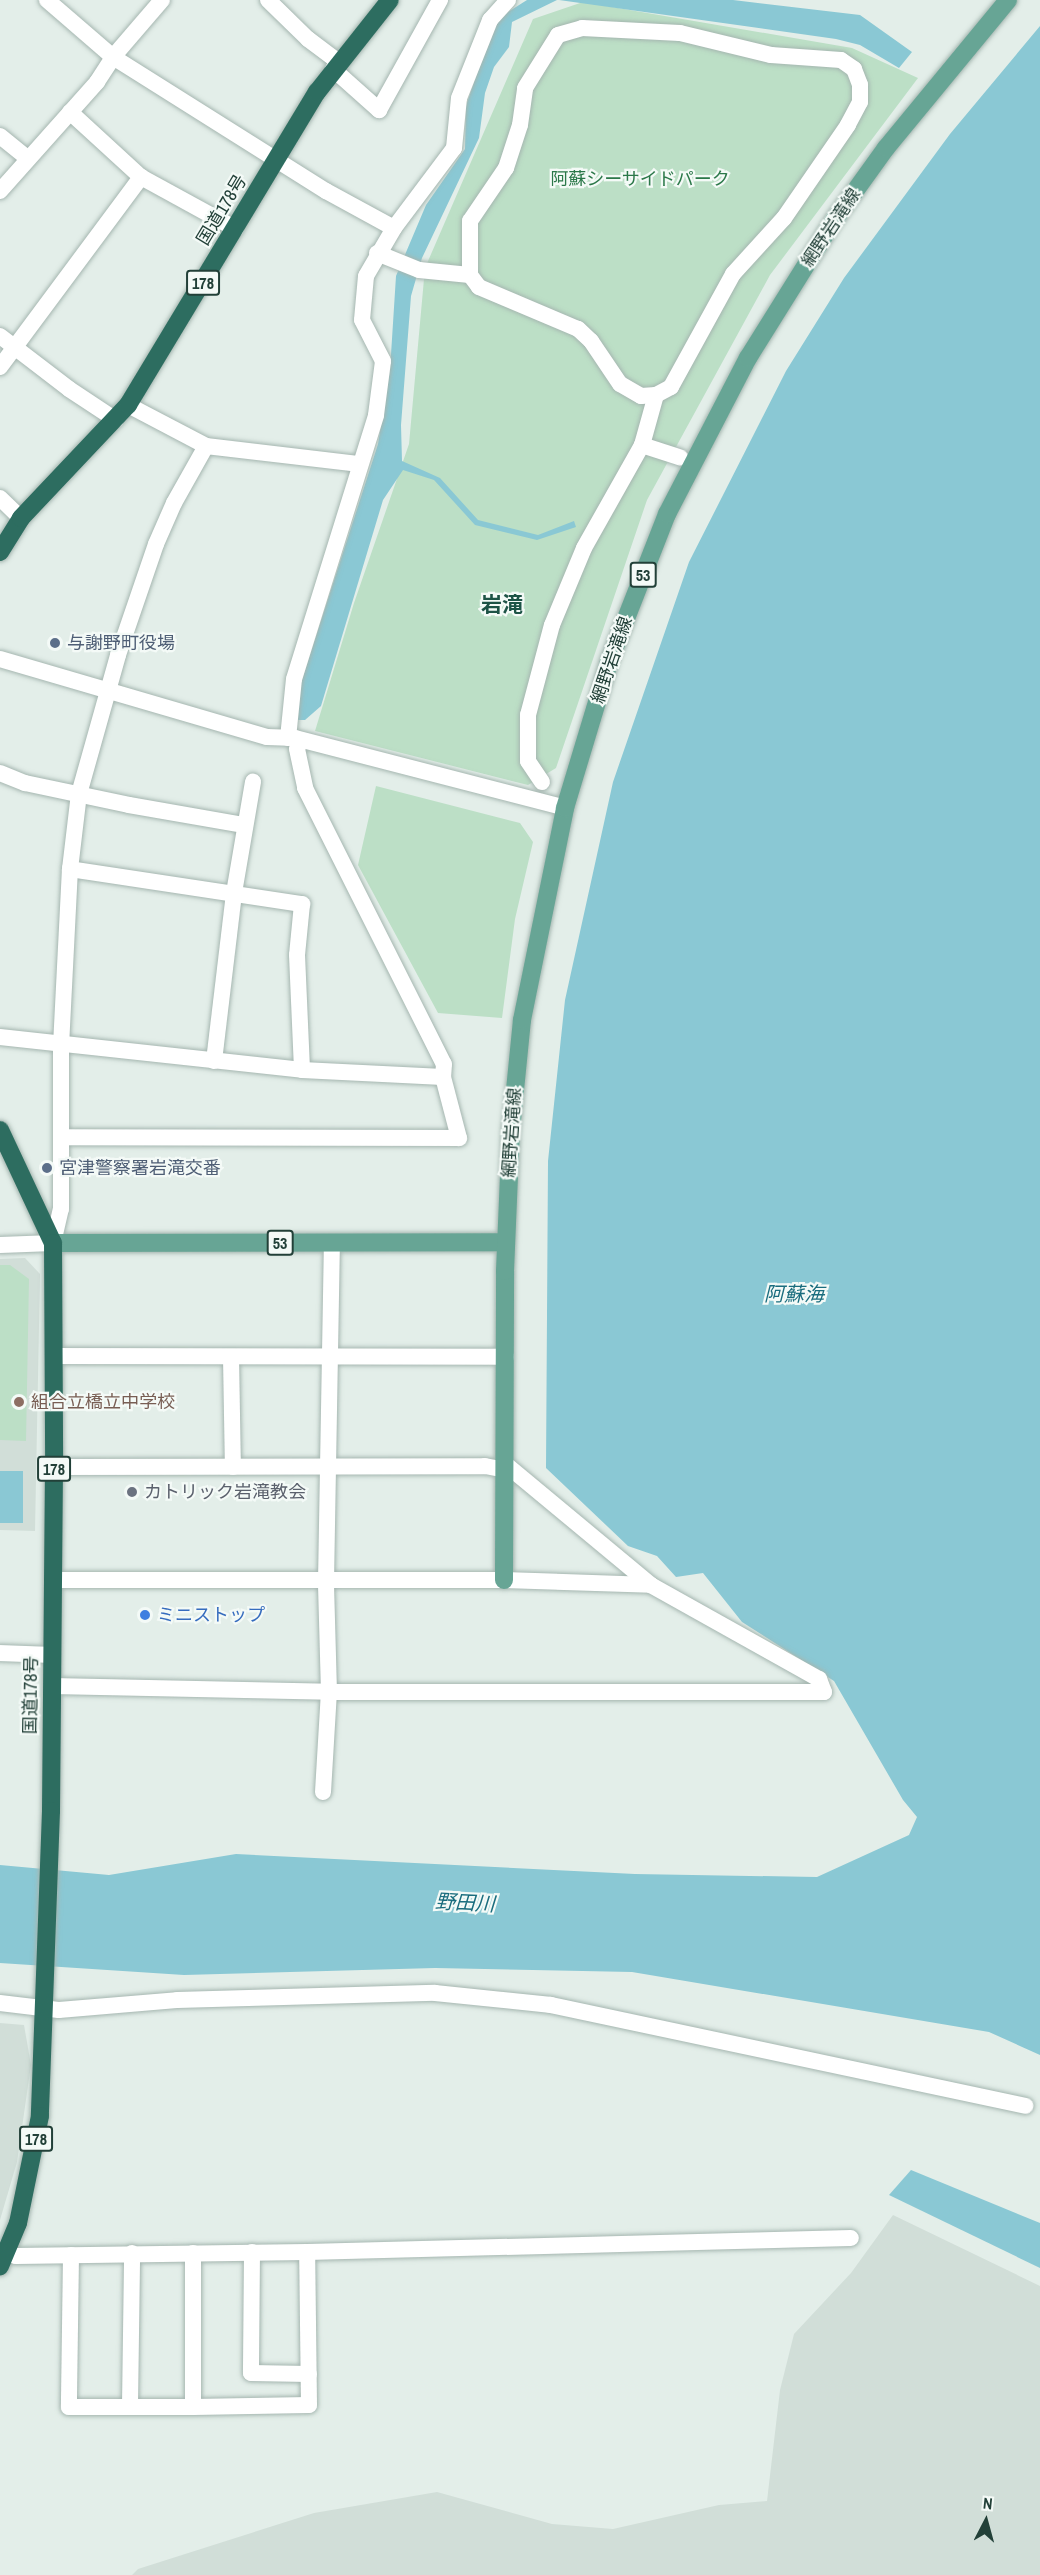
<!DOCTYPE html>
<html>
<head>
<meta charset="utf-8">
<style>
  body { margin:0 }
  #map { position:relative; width:1040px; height:2575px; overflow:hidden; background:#e3eee9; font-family:"Archivo Narrow","Noto Sans JP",sans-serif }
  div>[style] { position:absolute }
  .built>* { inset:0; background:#d1ded8 }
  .green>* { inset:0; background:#bcdfc6 }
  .water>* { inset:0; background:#8ac8d4; transform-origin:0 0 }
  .roads { filter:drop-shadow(0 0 2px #a5b6b0) drop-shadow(0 0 2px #a5b6b0) }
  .minor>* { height:16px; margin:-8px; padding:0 8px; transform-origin:8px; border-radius:8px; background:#fff }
  .major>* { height:18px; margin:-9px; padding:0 9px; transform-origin:9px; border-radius:9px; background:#67a595 }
  .highway>* { height:18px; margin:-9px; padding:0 9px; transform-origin:9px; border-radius:9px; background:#2d6d60 }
  .dots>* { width:16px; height:16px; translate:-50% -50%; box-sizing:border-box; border:3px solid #f4faf7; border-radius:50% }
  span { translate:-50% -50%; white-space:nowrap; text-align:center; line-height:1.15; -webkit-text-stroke:4.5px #f4faf7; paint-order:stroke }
  .shield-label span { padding:2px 4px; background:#f4faf7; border:2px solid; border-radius:4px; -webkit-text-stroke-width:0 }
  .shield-label { font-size:16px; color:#224038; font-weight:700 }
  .park-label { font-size:18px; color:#2b7849 }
  .street-label { font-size:18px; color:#224038 }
  .service-label { font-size:18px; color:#4e5e75 }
  .left { translate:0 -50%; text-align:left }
  .education-label { font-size:18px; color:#785e54 }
  .worship-label { font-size:18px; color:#5b616d }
  .shop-label { font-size:18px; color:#366cbe }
  .water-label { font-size:20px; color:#1a6d7e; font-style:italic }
  .quarter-label { font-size:21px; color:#1d5346; font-weight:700 }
  .north { position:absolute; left:956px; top:2491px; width:60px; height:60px; -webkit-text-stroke:4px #f4faf7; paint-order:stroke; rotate:6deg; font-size:16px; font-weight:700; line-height:24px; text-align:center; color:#224038 }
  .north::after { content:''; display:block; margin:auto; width:21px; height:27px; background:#224038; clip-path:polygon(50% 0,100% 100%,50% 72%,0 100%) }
</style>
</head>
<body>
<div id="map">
  <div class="built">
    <i style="clip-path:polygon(25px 1258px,40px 1274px,35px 1531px,0 1530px,0 1259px)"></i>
    <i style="clip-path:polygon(0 2023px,24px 2025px,31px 2065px,17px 2162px,0 2220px)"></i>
    <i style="clip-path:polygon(893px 2215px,1040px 2286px,1040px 2575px,132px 2575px,138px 2569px,314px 2513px,437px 2492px,552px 2524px,613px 2529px,719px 2505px,767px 2501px,780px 2390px,794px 2334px,851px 2273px)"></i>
  </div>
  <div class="green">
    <i style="clip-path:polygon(583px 2px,852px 48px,918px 78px,770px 275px,647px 500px,556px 768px,528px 785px,315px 731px,354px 603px,409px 444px,425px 268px,533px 19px)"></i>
    <i style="clip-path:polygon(376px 786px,520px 823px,533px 842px,515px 919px,502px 1018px,438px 1013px,358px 865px)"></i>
    <i style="clip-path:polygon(0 1265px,10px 1265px,29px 1279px,26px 1441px,0 1440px)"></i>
  </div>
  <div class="water">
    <i style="clip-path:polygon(527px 0,557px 0,512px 22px,509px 47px,494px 67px,485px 93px,479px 138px,422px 258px,411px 296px,401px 425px,402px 461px,440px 478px,478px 520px,538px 535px,574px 521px,576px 527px,537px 540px,475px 525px,434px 480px,403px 470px,383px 500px,321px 706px,305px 720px,296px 720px,301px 683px,378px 444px,390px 370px,396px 276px,426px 205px,465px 149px,466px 106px,495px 20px)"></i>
    <i style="clip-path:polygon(559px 0,733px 0,860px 15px,912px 52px,899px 68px,860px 45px,836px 39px)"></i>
    <i style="clip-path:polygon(1040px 26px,1040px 2055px,989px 2032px,632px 1972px,435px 1968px,184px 1975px,0 1963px,0 1865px,109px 1875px,236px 1854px,635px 1874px,817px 1877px,909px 1835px,917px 1817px,903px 1800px,834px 1681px,742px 1622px,703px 1573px,676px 1577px,657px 1556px,628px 1546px,546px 1468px,548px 1161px,565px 1000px,613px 782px,689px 562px,786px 371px,844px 278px,950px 134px)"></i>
    <i style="left:0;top:1471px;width:23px;height:52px"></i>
    <i style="clip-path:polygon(911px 2170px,1040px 2223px,1040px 2268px,889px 2195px)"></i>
  </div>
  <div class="roads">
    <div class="minor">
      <i style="left:47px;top:0;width:87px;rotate:40.8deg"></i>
      <i style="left:113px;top:57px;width:252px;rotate:32.2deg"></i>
      <i style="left:326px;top:191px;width:77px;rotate:28.6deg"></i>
      <i style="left:268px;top:0;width:56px;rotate:44.3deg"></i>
      <i style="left:308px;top:39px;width:39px;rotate:37deg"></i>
      <i style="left:333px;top:69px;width:62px;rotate:41.7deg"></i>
      <i style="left:379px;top:110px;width:126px;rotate:-61deg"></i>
      <i style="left:70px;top:112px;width:96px;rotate:42.5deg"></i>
      <i style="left:141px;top:177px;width:108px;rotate:28.7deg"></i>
      <i style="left:0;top:136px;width:36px;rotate:39deg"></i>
      <i style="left:0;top:191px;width:146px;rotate:-48.3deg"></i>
      <i style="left:97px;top:82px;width:30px;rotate:-57deg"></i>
      <i style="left:113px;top:57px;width:75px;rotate:-49.3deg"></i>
      <i style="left:377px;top:253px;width:45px;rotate:22deg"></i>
      <i style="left:419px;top:270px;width:51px;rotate:5.6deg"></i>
      <i style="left:470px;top:275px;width:54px;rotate:-90deg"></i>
      <i style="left:470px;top:221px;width:64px;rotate:-55.8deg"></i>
      <i style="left:506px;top:168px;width:45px;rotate:-72deg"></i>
      <i style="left:520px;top:125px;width:37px;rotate:-82deg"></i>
      <i style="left:525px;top:88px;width:62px;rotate:-58.1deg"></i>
      <i style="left:558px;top:35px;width:25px;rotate:-16deg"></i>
      <i style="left:582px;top:28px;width:98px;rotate:2.9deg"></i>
      <i style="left:680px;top:33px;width:94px;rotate:13.6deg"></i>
      <i style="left:771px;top:55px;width:70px;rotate:4.1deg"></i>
      <i style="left:841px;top:60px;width:16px;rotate:35deg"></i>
      <i style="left:854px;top:69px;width:17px;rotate:69deg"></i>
      <i style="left:860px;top:85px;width:17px;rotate:90deg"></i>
      <i style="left:860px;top:102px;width:26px;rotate:118deg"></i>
      <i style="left:848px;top:125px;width:113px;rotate:124.5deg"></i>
      <i style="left:784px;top:218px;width:76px;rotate:132.3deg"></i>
      <i style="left:733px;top:274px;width:129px;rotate:118.8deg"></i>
      <i style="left:671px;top:387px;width:17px;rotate:152deg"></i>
      <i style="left:656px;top:395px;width:15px;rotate:176deg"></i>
      <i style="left:641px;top:396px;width:24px;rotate:-150deg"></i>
      <i style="left:620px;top:384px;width:52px;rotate:-124deg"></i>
      <i style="left:591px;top:341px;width:18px;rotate:-137deg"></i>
      <i style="left:578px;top:329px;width:108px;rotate:-157deg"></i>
      <i style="left:479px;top:287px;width:15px;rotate:-127deg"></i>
      <i style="left:0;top:336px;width:87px;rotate:37.5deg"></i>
      <i style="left:69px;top:389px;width:56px;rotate:33.4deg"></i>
      <i style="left:0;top:367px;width:237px;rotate:-53.4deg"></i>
      <i style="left:128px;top:405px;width:88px;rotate:27.7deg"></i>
      <i style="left:206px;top:446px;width:155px;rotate:6.7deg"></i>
      <i style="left:642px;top:445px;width:40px;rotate:18deg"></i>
      <i style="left:0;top:498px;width:29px;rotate:44deg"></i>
      <i style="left:0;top:659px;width:278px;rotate:16.3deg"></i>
      <i style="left:267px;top:737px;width:28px;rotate:2deg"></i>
      <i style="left:295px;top:738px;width:279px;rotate:14.5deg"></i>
      <i style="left:288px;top:738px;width:59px;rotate:-84.2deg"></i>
      <i style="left:294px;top:679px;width:276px;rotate:-72.7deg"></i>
      <i style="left:376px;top:415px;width:54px;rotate:-82.6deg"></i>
      <i style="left:383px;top:361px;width:46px;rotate:-117.1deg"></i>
      <i style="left:362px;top:320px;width:44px;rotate:-84.8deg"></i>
      <i style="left:366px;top:276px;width:56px;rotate:-59.7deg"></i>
      <i style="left:394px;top:228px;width:100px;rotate:-53.1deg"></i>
      <i style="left:454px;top:148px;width:50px;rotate:-84.3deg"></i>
      <i style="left:459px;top:98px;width:84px;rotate:-68.3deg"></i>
      <i style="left:490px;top:20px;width:27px;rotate:-48deg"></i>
      <i style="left:300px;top:740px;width:9px;rotate:108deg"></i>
      <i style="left:297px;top:749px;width:40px;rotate:78deg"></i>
      <i style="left:305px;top:788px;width:309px;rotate:63.3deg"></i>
      <i style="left:444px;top:1064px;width:13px;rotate:94deg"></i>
      <i style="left:0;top:773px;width:27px;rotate:22deg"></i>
      <i style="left:25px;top:783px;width:106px;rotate:11.9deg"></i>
      <i style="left:129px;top:805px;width:117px;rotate:9.9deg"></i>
      <i style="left:542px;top:782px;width:25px;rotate:-124deg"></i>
      <i style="left:528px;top:761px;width:46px;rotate:-90deg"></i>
      <i style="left:528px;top:715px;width:93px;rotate:-75.1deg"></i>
      <i style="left:552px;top:625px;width:83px;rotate:-67.4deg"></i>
      <i style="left:584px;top:548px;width:118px;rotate:-60.6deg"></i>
      <i style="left:642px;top:445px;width:52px;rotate:-74.4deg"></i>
      <i style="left:70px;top:869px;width:235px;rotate:8.6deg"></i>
      <i style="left:302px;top:904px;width:51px;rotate:95.6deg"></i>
      <i style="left:297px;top:955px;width:115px;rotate:87.5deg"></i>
      <i style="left:0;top:1037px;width:304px;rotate:6.2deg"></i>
      <i style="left:302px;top:1070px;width:141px;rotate:2.8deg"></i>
      <i style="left:443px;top:1077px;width:63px;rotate:75.3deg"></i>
      <i style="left:459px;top:1138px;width:398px;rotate:-179.9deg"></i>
      <i style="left:214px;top:1061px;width:169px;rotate:-83.2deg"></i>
      <i style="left:234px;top:893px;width:113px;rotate:-80.3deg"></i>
      <i style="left:0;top:1245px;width:53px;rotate:-2.2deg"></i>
      <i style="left:53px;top:1243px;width:35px;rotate:-77deg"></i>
      <i style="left:61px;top:1209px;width:163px;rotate:-90deg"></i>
      <i style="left:61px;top:1046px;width:177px;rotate:-87.1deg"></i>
      <i style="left:70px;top:869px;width:76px;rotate:-83.2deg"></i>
      <i style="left:79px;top:794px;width:144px;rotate:-74.3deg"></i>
      <i style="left:118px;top:655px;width:117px;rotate:-71.1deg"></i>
      <i style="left:156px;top:544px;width:45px;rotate:-66.3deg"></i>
      <i style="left:174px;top:503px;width:65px;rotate:-60.7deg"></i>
      <i style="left:53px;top:1356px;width:453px;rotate:0.1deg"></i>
      <i style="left:231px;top:1357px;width:110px;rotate:89deg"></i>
      <i style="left:54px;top:1467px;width:431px;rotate:-0.1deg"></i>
      <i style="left:485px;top:1466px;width:21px;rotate:11deg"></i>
      <i style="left:54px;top:1580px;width:450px"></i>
      <i style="left:504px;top:1580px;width:147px;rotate:1.9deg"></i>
      <i style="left:0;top:1653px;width:52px;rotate:2.2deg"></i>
      <i style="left:52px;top:1686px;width:277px;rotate:1.2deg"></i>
      <i style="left:329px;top:1692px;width:495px"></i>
      <i style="left:824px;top:1692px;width:14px;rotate:-111deg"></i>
      <i style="left:819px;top:1679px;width:193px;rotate:-150.8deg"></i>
      <i style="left:651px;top:1585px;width:190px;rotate:-140.3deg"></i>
      <i style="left:323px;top:1792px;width:100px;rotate:-86.6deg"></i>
      <i style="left:329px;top:1692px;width:110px;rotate:-91.6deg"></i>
      <i style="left:326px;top:1582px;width:339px;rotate:-89deg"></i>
      <i style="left:0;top:2003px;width:59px;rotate:6.8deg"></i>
      <i style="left:59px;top:2010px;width:118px;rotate:-4.8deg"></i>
      <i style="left:177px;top:2000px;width:258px;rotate:-1.6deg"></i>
      <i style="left:435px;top:1993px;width:117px;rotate:5.9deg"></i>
      <i style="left:551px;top:2005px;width:485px;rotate:12deg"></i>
      <i style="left:252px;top:2252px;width:121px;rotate:90.5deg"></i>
      <i style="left:251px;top:2373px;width:58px;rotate:1deg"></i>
      <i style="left:7px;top:2253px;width:9px;rotate:18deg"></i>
      <i style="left:16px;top:2256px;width:291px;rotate:-0.8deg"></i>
      <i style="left:307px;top:2252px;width:544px;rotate:-1.47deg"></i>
      <i style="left:71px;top:2255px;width:152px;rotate:90.8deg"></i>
      <i style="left:69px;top:2407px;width:124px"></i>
      <i style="left:193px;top:2407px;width:116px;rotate:-1deg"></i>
      <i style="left:309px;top:2405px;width:153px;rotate:-90.7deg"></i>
      <i style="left:130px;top:2405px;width:152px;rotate:-89.2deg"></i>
      <i style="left:193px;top:2407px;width:154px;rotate:-90deg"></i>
    </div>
    <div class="major">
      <i style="left:53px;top:1243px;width:453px;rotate:-0.1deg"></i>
      <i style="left:504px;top:1580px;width:309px;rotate:-89.8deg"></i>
      <i style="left:505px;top:1271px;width:141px;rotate:-87.6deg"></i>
      <i style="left:511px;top:1130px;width:111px;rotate:-84.3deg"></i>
      <i style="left:522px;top:1020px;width:216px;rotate:-78.5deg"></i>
      <i style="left:565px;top:808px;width:152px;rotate:-73.2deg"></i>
      <i style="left:609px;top:662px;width:159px;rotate:-68.6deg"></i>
      <i style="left:667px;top:514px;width:176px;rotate:-62.6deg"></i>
      <i style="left:748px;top:358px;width:164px;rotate:-58deg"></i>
      <i style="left:835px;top:219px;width:87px;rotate:-54.3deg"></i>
      <i style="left:886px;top:148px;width:192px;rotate:-50.5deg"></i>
    </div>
    <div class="highway">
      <i style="left:0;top:552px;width:40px;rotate:-58deg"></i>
      <i style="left:21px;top:518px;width:156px;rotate:-46.6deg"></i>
      <i style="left:128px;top:405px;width:366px;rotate:-58.9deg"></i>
      <i style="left:317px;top:92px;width:117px;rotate:-51.6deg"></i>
      <i style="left:0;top:1130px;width:125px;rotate:64.9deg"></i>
      <i style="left:53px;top:1243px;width:224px;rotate:89.7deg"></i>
      <i style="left:54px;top:1467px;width:344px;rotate:90.5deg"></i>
      <i style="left:51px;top:1811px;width:305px;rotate:92.1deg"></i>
      <i style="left:40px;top:2116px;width:109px;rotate:101.6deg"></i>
      <i style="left:18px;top:2223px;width:47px;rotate:112.7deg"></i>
    </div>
  </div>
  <div class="dots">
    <i style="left:55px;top:643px;background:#5c6f8a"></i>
    <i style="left:47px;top:1168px;background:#5c6f8a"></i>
    <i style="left:19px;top:1402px;background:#8d6e63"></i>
    <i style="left:132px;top:1492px;background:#6b7280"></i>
    <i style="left:145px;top:1615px;background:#3f7fe0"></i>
  </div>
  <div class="shield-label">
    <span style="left:203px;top:283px">178</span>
    <span style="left:643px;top:575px">53</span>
    <span style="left:280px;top:1243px">53</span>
    <span style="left:54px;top:1469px">178</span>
    <span style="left:36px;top:2139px">178</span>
  </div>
  <div class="park-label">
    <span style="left:640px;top:179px">阿蘇シーサイドパーク</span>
  </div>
  <div class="street-label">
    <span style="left:222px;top:210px;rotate:-59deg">国道178号</span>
    <span style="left:831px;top:228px;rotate:-56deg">網野岩滝線</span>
    <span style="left:612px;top:660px;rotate:-71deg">網野岩滝線</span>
    <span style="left:512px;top:1133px;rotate:-86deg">網野岩滝線</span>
    <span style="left:31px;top:1695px;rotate:-89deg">国道178号</span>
  </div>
  <div class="service-label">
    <span class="left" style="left:67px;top:643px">与謝野町役場</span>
    <span class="left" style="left:59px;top:1168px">宮津警察署岩滝交番</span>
  </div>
  <div class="education-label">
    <span class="left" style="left:31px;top:1402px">組合立橋立中学校</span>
  </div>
  <div class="worship-label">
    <span class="left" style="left:144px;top:1492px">カトリック岩滝教会</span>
  </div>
  <div class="shop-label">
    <span class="left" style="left:157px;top:1615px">ミニストップ</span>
  </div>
  <div class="water-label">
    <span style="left:794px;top:1293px">阿蘇海</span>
    <span style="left:465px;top:1902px;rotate:3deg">野田川</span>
  </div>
  <div class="quarter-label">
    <span style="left:502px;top:605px">岩滝</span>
  </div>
  <div class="north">N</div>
</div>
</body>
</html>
